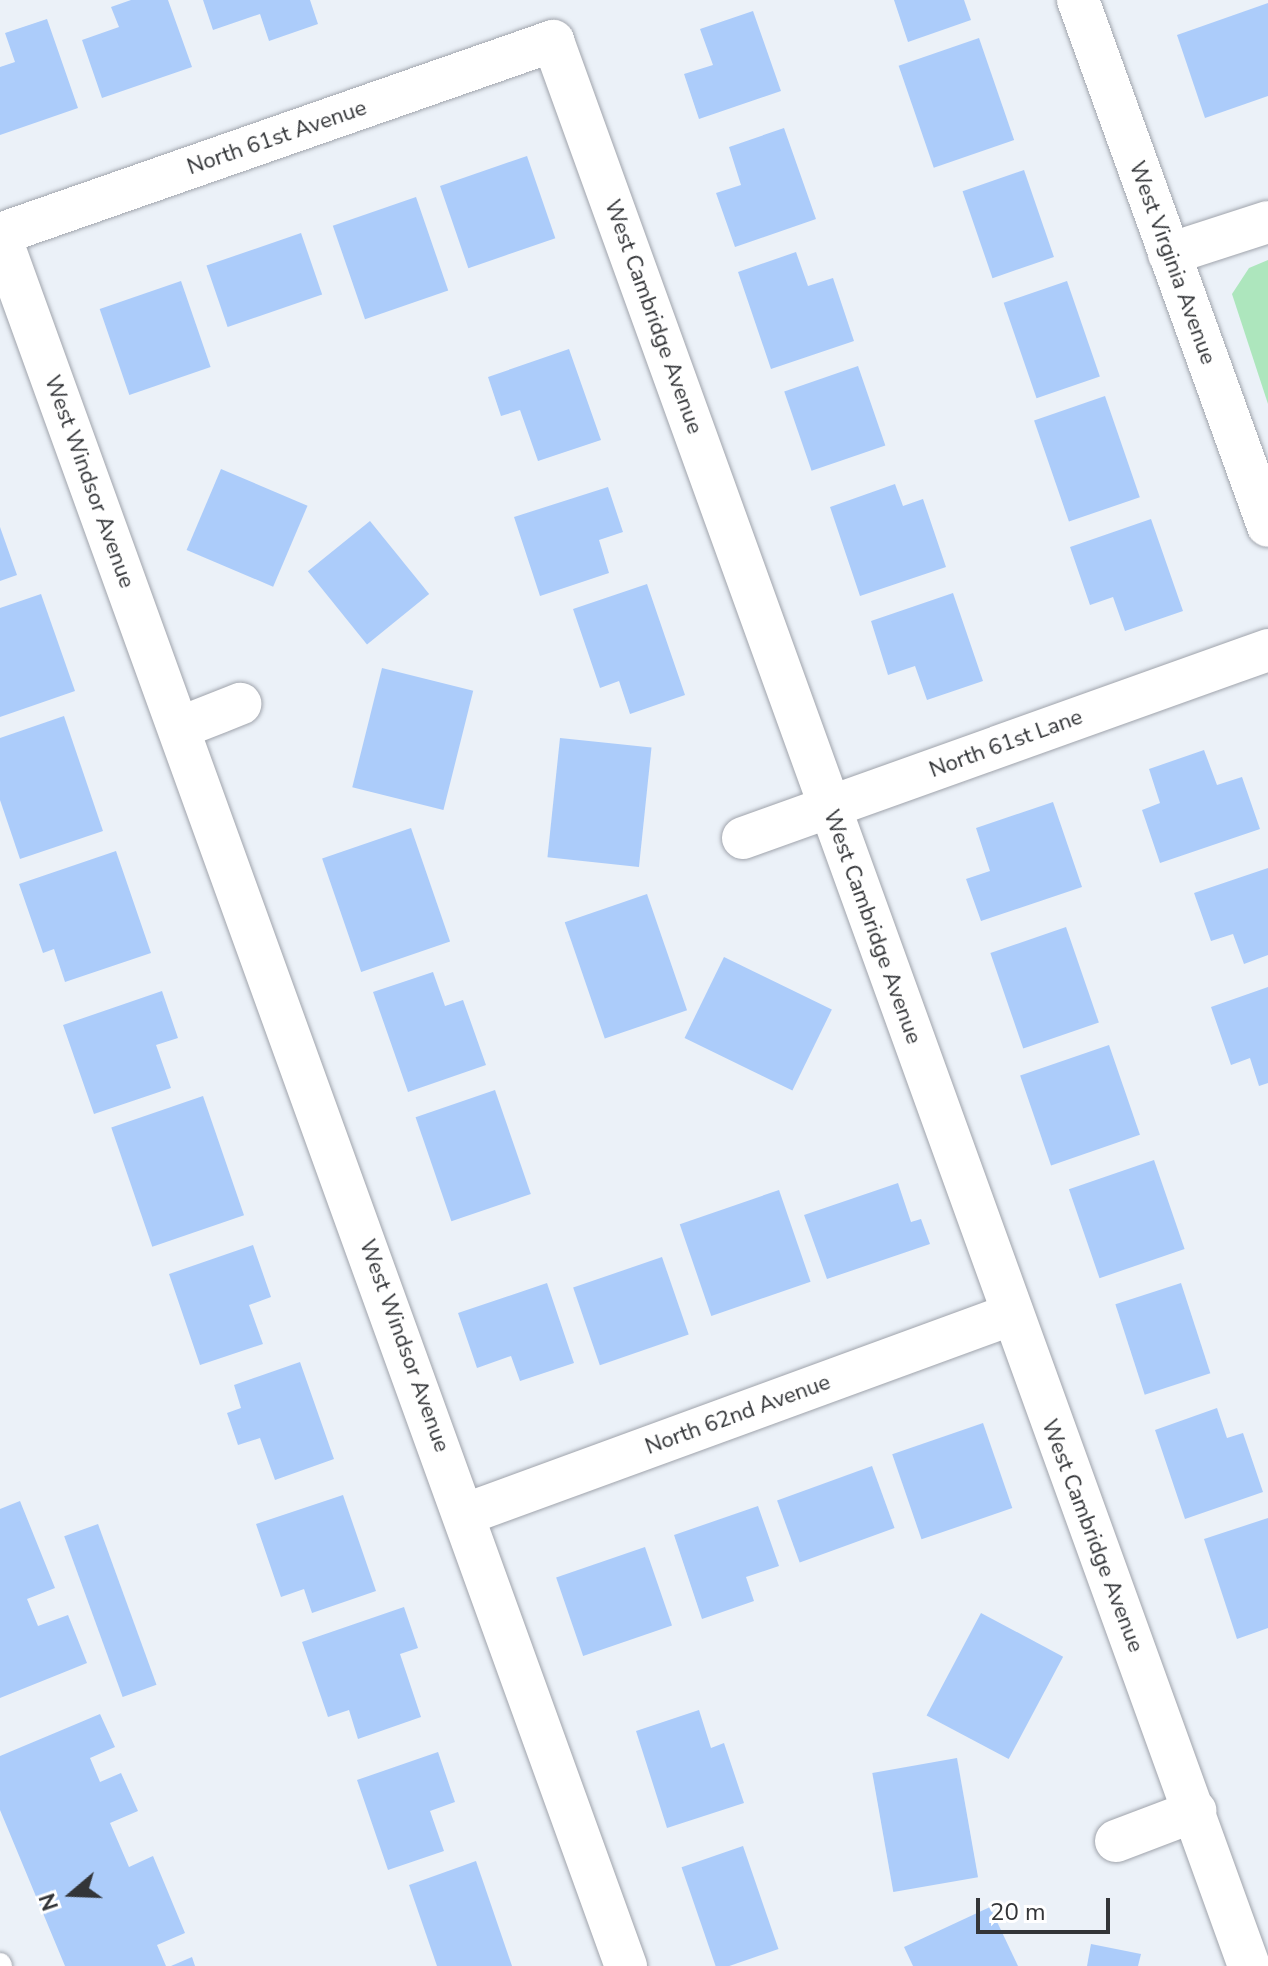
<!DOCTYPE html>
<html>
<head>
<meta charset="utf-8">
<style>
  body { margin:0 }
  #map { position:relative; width:1268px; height:1966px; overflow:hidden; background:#ebf1f8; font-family:"Nunito Sans",sans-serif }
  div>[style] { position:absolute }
  .green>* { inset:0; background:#ade6bd }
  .building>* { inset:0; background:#acccfa; transform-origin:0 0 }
  .roads { filter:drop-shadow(0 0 2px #a0a4ac) drop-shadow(0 0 2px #a0a4ac) }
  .service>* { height:22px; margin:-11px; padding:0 11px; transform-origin:11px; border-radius:11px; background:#fff }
  .minor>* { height:42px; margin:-21px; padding:0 21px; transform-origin:21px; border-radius:21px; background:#fff }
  span { translate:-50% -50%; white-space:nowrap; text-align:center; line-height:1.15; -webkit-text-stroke:6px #fff; paint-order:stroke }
  .street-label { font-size:22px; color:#333538 }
  .north { position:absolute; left:32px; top:1854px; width:80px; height:80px; -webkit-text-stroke:6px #fff; paint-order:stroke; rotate:251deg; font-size:22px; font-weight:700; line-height:32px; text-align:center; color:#333538 }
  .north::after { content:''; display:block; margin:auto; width:28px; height:36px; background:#333538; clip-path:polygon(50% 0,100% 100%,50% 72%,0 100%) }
  .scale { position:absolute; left:976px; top:1898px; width:134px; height:36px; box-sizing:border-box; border:4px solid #333538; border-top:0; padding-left:10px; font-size:24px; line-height:28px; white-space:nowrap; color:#333538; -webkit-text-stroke:6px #fff; paint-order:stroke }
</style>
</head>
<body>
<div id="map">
  <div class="green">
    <i style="clip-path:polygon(1268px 260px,1268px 404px,1232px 294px,1249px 268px)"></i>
  </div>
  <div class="building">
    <i style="clip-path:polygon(131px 0,168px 0,192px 67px,102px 98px,82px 40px,119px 27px,111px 7px)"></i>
    <i style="clip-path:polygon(203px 0,310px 0,318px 24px,269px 41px,260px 14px,213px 30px)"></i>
    <i style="clip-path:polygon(894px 0,964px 0,971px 20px,908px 42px)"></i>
    <i style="clip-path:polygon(1268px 3px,1268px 96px,1205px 118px,1177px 35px)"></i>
    <i style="clip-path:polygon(753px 11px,781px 91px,699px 119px,684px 74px,713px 65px,700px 29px)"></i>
    <i style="clip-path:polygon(47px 19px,78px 108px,0 135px,0 67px,15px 62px,5px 33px)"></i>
    <i style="left:979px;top:38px;width:108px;height:85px;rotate:71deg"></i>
    <i style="clip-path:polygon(784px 128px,816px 219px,735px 247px,716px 193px,741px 185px,729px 147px)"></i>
    <i style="left:527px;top:156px;width:87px;height:92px;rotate:71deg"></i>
    <i style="left:1024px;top:170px;width:92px;height:65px;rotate:71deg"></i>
    <i style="left:416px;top:197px;width:99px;height:88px;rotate:71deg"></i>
    <i style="left:301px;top:233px;width:65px;height:100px;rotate:71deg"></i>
    <i style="clip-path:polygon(796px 252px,808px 286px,833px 278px,854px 341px,771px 369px,738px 272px)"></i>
    <i style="left:181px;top:281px;width:91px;height:86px;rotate:71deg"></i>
    <i style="left:1067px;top:281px;width:101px;height:67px;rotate:71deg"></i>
    <i style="clip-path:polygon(569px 349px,601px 440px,538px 461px,520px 410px,501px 416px,488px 377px)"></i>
    <i style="left:858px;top:366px;width:84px;height:78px;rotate:71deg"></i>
    <i style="left:1105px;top:396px;width:107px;height:75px;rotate:71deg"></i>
    <i style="left:221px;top:469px;width:94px;height:88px;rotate:23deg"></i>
    <i style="clip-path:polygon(895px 484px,903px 506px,923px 499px,946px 567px,860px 596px,830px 507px)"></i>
    <i style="clip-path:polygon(608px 487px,623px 532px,599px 540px,609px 573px,540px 596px,514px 517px)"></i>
    <i style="clip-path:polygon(1151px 519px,1183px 611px,1125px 631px,1113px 597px,1090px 605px,1070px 547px)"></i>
    <i style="left:370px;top:521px;width:94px;height:80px;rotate:51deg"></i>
    <i style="clip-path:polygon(0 527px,17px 575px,0 581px)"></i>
    <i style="clip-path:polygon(647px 584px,685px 695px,630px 714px,619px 681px,600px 688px,573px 609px)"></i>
    <i style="clip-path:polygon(953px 593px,983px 681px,927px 700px,915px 666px,888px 675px,871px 621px)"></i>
    <i style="clip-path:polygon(41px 594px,75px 691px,0 717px,0 608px)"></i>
    <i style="left:382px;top:668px;width:94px;height:123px;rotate:14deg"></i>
    <i style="clip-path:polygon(64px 716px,103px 831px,20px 859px,0 800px,0 738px)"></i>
    <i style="left:560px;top:738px;width:92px;height:120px;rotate:6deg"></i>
    <i style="clip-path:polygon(1204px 750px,1217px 785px,1242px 777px,1260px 829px,1160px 863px,1142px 810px,1160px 803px,1149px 769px)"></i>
    <i style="clip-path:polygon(1053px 802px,1082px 887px,981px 921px,966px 879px,990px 871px,976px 828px)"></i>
    <i style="left:411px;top:828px;width:120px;height:94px;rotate:71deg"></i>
    <i style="clip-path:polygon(116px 851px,151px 953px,65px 982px,54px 949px,43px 953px,19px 884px)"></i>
    <i style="clip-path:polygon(1268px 868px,1268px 955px,1244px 964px,1233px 934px,1211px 941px,1194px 893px)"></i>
    <i style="left:647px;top:894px;width:123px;height:87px;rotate:71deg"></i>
    <i style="left:1066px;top:927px;width:101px;height:80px;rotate:71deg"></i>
    <i style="left:724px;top:957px;width:120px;height:90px;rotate:26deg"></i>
    <i style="clip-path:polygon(433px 972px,445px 1006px,463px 1000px,486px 1065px,408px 1092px,373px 992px)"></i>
    <i style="clip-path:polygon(1268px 987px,1268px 1083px,1259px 1086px,1250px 1058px,1231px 1065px,1211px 1007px)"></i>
    <i style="clip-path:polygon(162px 991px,178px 1038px,156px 1045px,171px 1088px,94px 1114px,63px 1025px)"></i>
    <i style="left:1109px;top:1045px;width:95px;height:94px;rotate:71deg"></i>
    <i style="left:495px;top:1090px;width:110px;height:84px;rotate:71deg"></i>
    <i style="left:203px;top:1096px;width:126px;height:97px;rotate:71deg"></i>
    <i style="left:1154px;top:1160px;width:94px;height:90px;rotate:71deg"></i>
    <i style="clip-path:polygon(898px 1183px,911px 1222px,921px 1219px,930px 1244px,827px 1279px,804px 1215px)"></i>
    <i style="left:779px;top:1190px;width:97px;height:105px;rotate:71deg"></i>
    <i style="clip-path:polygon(253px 1245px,271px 1297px,249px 1305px,263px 1344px,200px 1365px,169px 1274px)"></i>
    <i style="left:662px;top:1257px;width:82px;height:94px;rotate:71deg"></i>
    <i style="clip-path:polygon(547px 1283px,574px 1363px,520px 1381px,511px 1356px,477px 1368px,458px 1313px)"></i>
    <i style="left:1181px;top:1283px;width:95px;height:69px;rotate:72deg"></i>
    <i style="clip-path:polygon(300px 1362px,334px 1459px,275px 1480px,260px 1438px,238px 1445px,227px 1413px,241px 1408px,234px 1385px)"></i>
    <i style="clip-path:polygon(1217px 1408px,1227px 1438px,1243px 1433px,1263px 1492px,1185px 1519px,1155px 1430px)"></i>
    <i style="left:983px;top:1423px;width:90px;height:96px;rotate:71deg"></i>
    <i style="left:872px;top:1466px;width:66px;height:101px;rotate:70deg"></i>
    <i style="clip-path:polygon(343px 1495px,376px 1591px,312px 1613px,304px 1589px,281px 1597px,256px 1524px)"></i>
    <i style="clip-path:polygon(20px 1501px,55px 1588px,27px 1599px,38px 1626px,68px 1615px,87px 1663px,0 1698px,0 1509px)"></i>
    <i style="clip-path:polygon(758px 1506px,779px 1566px,746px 1577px,754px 1601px,702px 1619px,674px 1535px)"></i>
    <i style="clip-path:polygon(1268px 1518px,1268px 1628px,1237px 1639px,1204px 1539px)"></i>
    <i style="left:98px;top:1524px;width:171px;height:36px;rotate:70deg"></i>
    <i style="left:645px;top:1547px;width:83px;height:94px;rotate:71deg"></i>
    <i style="clip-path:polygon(404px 1607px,418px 1648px,400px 1654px,421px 1717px,358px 1739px,349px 1710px,328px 1717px,302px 1642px)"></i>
    <i style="left:981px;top:1613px;width:93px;height:116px;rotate:28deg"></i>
    <i style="clip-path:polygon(699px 1710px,711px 1748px,724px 1743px,744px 1803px,667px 1828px,636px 1731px)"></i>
    <i style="clip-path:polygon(100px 1714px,115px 1747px,90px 1758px,100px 1782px,121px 1773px,138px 1811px,110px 1823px,129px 1867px,153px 1856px,185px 1933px,157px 1945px,166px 1966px,65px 1966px,0 1810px,0 1756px)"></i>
    <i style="clip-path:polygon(438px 1752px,455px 1802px,430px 1811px,444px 1851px,388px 1870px,357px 1780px)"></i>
    <i style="left:957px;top:1758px;width:121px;height:86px;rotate:80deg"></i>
    <i style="left:743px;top:1846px;width:109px;height:65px;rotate:71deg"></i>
    <i style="clip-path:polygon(476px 1861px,512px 1966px,437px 1966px,409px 1885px)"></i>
    <i style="clip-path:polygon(990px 1907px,1018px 1966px,913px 1966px,904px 1947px)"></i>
    <i style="clip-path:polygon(1091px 1944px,1141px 1954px,1138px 1966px,1087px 1966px)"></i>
    <i style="clip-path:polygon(192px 1957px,195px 1966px,171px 1966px)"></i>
  </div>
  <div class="roads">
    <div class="service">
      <i style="left:0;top:1964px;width:2px;rotate:63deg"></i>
    </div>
    <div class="minor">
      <i style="left:1078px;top:0;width:559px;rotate:70.14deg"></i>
      <i style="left:0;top:234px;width:586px;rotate:-19.24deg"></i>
      <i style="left:553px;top:41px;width:2047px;rotate:70.12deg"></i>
      <i style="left:0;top:236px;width:1840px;rotate:70.11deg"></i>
      <i style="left:1169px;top:254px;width:104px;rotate:-17.9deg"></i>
      <i style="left:179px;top:728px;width:66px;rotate:-21.5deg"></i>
      <i style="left:743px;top:838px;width:558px;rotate:-19.7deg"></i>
      <i style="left:466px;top:1514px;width:579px;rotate:-20.09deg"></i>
      <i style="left:1116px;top:1841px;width:85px;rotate:-20.8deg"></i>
    </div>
  </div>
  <div class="street-label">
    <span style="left:277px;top:138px;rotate:-19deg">North 61st Avenue</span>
    <span style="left:1172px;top:263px;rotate:70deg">West Virginia Avenue</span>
    <span style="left:653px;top:317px;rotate:70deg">West Cambridge Avenue</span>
    <span style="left:89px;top:482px;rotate:70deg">West Windsor Avenue</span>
    <span style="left:1006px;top:744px;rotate:-20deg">North 61st Lane</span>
    <span style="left:872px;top:927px;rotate:70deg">West Cambridge Avenue</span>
    <span style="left:404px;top:1346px;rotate:70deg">West Windsor Avenue</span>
    <span style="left:738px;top:1415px;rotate:-20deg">North 62nd Avenue</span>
    <span style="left:1092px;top:1536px;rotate:69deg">West Cambridge Avenue</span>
  </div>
  <div class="north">N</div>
  <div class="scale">20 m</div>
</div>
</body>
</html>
